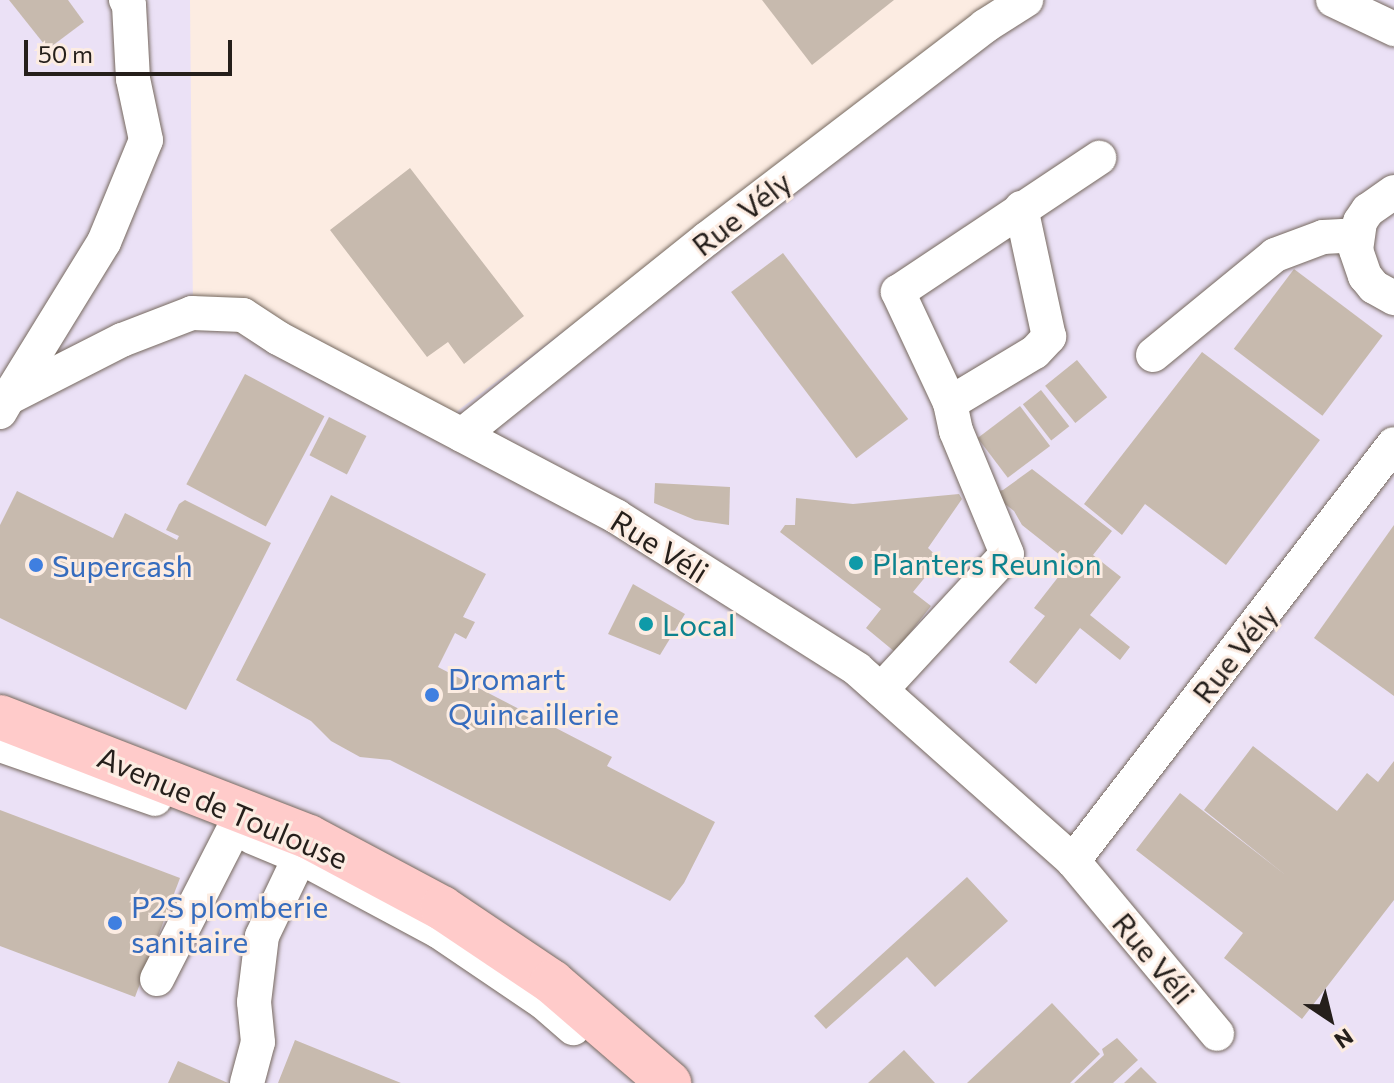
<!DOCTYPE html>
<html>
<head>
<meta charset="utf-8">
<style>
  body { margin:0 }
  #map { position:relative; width:1394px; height:1083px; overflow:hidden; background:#fcece2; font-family:Commissioner,sans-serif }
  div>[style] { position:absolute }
  .industrial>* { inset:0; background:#ebe1f6 }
  .building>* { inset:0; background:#c7baae; transform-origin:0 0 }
  .roads { filter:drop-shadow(0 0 2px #76695f) drop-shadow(0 0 2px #76695f) }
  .minor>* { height:34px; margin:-17px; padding:0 17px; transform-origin:17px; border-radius:17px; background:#fff }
  .major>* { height:44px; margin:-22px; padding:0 22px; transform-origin:22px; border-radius:22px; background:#ffcbca }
  .dots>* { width:22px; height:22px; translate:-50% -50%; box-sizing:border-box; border:4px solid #fcece2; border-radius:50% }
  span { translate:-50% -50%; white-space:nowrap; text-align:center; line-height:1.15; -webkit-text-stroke:6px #fcece2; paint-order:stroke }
  .street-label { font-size:30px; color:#251f1b }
  .culture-label { font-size:30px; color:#0d838f }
  .left { translate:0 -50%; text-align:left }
  .shop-label { font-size:30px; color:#366cbe }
  .north { position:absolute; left:1290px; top:979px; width:80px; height:80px; -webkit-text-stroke:6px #fcece2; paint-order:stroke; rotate:145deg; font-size:22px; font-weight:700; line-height:32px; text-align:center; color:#251f1b }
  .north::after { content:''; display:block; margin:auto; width:28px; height:36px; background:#251f1b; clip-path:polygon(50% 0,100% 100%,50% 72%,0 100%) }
  .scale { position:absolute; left:24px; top:40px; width:208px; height:36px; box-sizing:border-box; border:4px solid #251f1b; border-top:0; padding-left:10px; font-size:24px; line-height:28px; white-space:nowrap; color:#251f1b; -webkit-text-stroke:6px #fcece2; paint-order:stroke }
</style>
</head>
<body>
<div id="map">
  <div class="industrial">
    <i style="clip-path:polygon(0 0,190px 0,193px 313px,440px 424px,986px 12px,1010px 0,1394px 0,1394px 1083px,0 1083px)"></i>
  </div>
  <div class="building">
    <i style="clip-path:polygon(9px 0,68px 0,84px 22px,48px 49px)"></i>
    <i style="clip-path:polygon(762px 0,894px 0,812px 65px)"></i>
    <i style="clip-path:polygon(410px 168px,524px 316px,464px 364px,448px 342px,427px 357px,330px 230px)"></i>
    <i style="left:783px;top:253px;width:208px;height:65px;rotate:53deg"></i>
    <i style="left:1294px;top:269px;width:111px;height:100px;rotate:37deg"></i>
    <i style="clip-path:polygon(1202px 352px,1320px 440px,1226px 565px,1145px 504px,1122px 535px,1084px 504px)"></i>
    <i style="left:1077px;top:360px;width:48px;height:41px;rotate:51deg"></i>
    <i style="left:245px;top:374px;width:90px;height:125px;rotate:28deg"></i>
    <i style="left:1041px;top:390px;width:46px;height:23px;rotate:52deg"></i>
    <i style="left:1020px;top:406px;width:50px;height:53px;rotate:53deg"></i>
    <i style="left:329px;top:417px;width:42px;height:43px;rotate:27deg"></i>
    <i style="clip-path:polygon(1032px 469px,1112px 531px,1093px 555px,1121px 577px,1090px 615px,1130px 647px,1120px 660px,1080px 628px,1036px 684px,1009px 662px,1045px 616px,1034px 608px,1066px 567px,1077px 575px,1080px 571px,1022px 525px,1014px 511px,991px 493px,1003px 490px)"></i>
    <i style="clip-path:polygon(655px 483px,730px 487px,729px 525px,695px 520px,654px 503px)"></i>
    <i style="clip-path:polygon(17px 491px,113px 538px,125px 513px,177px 540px,179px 536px,166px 530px,179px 504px,185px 500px,271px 543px,186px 710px,0 618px,0 525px)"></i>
    <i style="clip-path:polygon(959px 494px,962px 499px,928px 548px,940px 559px,913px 592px,931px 606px,895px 652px,866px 628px,881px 609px,780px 532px,785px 525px,795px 525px,796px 498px,853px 504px)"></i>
    <i style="clip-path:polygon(331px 495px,486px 574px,463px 617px,475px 622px,466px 639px,455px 633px,438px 667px,612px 757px,607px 766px,715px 822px,684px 883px,670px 901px,390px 760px,360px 757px,331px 741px,311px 721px,236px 680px)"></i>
    <i style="clip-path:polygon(1394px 525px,1394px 696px,1314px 638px)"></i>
    <i style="clip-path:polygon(633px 584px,685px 614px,660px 655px,608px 634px)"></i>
    <i style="clip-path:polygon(1253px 746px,1337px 811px,1367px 773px,1378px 782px,1394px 761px,1394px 900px,1302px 1019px,1224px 958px,1243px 933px,1136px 850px,1180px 793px,1288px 877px,1204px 810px)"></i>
    <i style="clip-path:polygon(0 810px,180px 878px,135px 997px,0 946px)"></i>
    <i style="clip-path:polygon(967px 877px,1008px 921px,935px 987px,907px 957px,826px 1029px,814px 1016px)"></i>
    <i style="clip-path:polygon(1052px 1003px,1100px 1054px,1070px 1083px,967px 1083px)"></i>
    <i style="clip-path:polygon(1117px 1038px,1138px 1060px,1113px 1083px,1074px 1083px,1104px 1055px,1102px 1049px)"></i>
    <i style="clip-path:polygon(295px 1040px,386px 1077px,401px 1083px,278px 1083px)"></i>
    <i style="clip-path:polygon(904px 1050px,935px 1083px,868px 1083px)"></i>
    <i style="clip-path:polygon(178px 1061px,228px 1083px,168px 1083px)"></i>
    <i style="clip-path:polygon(1141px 1067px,1157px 1083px,1124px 1083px)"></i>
  </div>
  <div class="roads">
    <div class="minor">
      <i style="left:1333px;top:0;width:68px;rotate:25.4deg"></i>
      <i style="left:1394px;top:192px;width:32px;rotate:145deg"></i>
      <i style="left:1368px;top:210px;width:14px;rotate:124deg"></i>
      <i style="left:1360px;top:222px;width:28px;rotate:98deg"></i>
      <i style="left:1356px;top:250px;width:28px;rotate:71deg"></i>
      <i style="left:1365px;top:276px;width:14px;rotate:51deg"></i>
      <i style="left:1374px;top:287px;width:23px;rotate:29deg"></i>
      <i style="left:1153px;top:355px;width:158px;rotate:-39.3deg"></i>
      <i style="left:1275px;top:255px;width:51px;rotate:-20.6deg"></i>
      <i style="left:1323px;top:237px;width:33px;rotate:-3deg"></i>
      <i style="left:8px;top:398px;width:183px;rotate:-58.4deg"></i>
      <i style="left:104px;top:242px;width:110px;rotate:-67.6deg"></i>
      <i style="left:146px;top:140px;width:62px;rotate:-102deg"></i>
      <i style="left:133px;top:79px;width:74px;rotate:-93.1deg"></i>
      <i style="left:129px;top:5px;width:6px;rotate:-121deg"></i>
      <i style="left:950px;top:403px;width:99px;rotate:-31deg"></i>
      <i style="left:1035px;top:352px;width:21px;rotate:-47deg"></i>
      <i style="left:1049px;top:337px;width:132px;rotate:-102.2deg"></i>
      <i style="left:0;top:412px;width:16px;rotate:-60deg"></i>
      <i style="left:8px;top:398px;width:128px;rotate:-27deg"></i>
      <i style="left:122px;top:340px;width:75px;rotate:-21.1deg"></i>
      <i style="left:192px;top:313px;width:51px;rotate:2.2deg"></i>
      <i style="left:243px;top:315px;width:42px;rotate:33.3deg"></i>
      <i style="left:278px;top:338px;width:383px;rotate:27.8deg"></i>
      <i style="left:617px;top:517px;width:284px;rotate:32.3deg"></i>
      <i style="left:857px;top:669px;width:289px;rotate:41.6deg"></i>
      <i style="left:1073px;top:861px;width:225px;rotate:50.2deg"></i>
      <i style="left:462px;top:435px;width:315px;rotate:-38.7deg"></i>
      <i style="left:708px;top:238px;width:349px;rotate:-37.4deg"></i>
      <i style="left:985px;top:26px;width:49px;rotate:-32.4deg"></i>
      <i style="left:881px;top:690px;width:185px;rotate:-47.2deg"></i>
      <i style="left:1007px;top:554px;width:133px;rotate:-112.5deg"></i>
      <i style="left:956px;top:431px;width:29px;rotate:-102deg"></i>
      <i style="left:950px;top:403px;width:123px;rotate:-115.1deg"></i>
      <i style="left:898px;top:292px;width:242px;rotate:-33.7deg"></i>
      <i style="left:0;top:745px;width:164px;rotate:19.2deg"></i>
      <i style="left:252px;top:837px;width:52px;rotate:22.6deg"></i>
      <i style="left:300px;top:857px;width:157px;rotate:28.2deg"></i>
      <i style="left:438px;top:931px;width:127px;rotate:34.1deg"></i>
      <i style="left:543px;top:1002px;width:40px;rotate:41deg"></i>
      <i style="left:1073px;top:861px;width:526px;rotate:-52.41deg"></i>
      <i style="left:157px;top:979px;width:191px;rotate:-62.9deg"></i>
      <i style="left:247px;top:1083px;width:42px;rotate:-75deg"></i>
      <i style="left:258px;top:1042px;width:40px;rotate:-95.7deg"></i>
      <i style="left:254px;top:1002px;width:66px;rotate:-83.1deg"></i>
      <i style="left:262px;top:936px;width:109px;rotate:-64.4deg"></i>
    </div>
    <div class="major">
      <i style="left:0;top:717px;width:331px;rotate:21.2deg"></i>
      <i style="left:309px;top:837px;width:151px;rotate:28.1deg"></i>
      <i style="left:442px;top:908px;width:133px;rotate:33.9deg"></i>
      <i style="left:552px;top:982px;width:155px;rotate:40.8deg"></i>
    </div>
  </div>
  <div class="dots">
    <i style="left:856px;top:563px;background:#0f9aa8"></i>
    <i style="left:36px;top:565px;background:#3f7fe0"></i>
    <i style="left:646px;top:624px;background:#0f9aa8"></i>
    <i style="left:432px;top:695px;background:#3f7fe0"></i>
    <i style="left:115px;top:923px;background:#3f7fe0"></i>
  </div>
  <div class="street-label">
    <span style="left:741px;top:213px;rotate:-38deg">Rue Vély</span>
    <span style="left:660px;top:546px;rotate:32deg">Rue Véli</span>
    <span style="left:1234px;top:653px;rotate:-52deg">Rue Vély</span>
    <span style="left:223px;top:807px;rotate:23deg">Avenue de Toulouse</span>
    <span style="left:1154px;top:958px;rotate:50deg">Rue Véli</span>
  </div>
  <div class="culture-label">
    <span class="left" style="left:872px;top:563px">Planters Reunion</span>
    <span class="left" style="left:662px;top:624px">Local</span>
  </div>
  <div class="shop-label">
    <span class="left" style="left:52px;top:565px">Supercash</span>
    <span class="left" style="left:448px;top:695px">Dromart<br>Quincaillerie</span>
    <span class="left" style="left:131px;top:923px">P2S plomberie<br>sanitaire</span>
  </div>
  <div class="north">N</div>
  <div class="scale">50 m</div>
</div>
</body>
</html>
